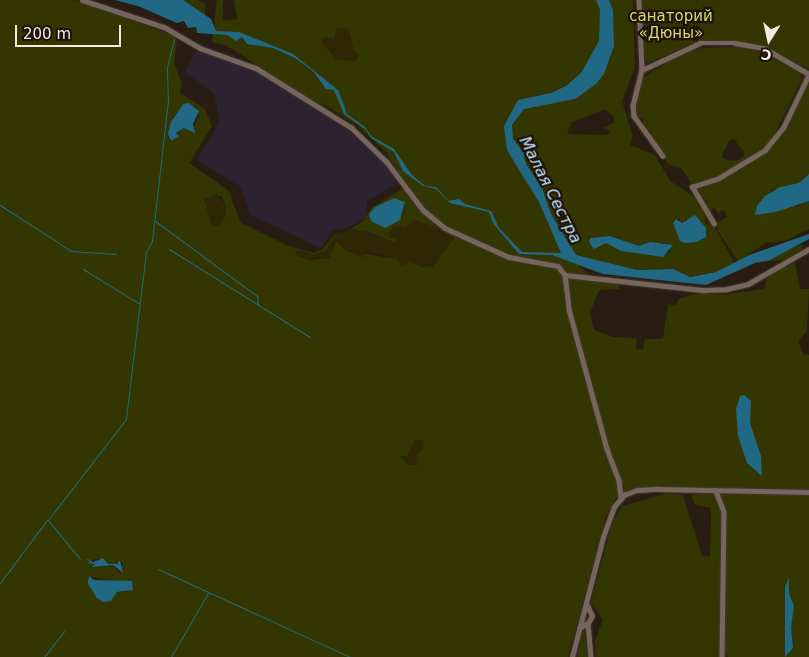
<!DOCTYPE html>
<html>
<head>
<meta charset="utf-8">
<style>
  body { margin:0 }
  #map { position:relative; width:809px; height:657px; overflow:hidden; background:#291c12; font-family:"DejaVu Sans",sans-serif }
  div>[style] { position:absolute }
  .industrial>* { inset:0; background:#2d2230 }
  .green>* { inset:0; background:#333600 }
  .sand>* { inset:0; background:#2e2604 }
  .water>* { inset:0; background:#216885 }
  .stream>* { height:1px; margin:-0.5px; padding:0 0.5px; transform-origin:0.5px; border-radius:0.5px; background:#216885 }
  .roads { filter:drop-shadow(0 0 1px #433833) drop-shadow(0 0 1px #433833) }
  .minor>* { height:4.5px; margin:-2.25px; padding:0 2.25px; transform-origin:2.25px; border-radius:2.25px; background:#76655b }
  span { translate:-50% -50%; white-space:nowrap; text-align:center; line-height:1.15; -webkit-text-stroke:4.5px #1f120a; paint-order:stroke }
  .park-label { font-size:15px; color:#d3db6f }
  .water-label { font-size:16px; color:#bae4fa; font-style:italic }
  .north { position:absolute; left:744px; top:15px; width:50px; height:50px; -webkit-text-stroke:4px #1f120a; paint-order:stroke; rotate:190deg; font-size:14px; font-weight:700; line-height:20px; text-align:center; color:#f3eae3 }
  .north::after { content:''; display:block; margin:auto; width:18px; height:22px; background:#f3eae3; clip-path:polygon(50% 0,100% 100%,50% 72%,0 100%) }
  .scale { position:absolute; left:15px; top:25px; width:106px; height:22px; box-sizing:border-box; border:2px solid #f3eae3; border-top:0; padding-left:6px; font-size:15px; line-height:18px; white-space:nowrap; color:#f3eae3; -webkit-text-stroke:4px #1f120a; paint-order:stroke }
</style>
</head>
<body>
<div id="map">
  <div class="industrial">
    <i style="clip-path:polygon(196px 51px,255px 70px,334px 120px,376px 152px,399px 183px,367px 201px,366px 218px,347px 228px,333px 230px,321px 248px,250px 215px,241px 187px,197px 160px,220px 122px,214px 93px,185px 72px)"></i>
  </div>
  <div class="green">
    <i style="clip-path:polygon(evenodd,0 0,75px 0,174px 36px,177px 42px,174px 63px,182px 83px,180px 93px,205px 109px,212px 126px,189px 163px,228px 190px,241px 223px,289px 246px,314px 253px,323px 249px,335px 234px,347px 232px,363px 221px,372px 207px,407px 186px,386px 152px,357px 125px,325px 105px,307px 98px,228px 46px,212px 42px,217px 0,223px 0,223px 19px,228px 20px,237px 19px,234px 0,633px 0,635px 67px,622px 101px,633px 136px,630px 145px,655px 155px,670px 181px,695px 197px,705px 214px,706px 224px,712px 222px,734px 263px,720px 271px,687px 277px,671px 269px,629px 270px,582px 257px,579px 267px,601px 282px,620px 285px,619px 289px,599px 290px,590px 313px,594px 330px,613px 337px,634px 338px,637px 339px,636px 350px,643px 349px,645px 339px,663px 339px,668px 304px,676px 306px,678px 299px,699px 293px,725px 295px,764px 289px,767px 277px,774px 271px,795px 263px,800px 289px,809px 289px,807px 331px,798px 341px,803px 354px,809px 355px,809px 489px,637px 488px,617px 496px,605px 519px,568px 657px,0 657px,0 0,350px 35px,353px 49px,358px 55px,337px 60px,325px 37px,334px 39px,350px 35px,0 0,183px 105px,197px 107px,199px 116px,193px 128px,183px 128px,170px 141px,168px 137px,173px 118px,183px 105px,0 0,605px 109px,613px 116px,615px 122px,603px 128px,612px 131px,608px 135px,567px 134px,571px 123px,605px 109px,0 0,222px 196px,226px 206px,224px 219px,209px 221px,212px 216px,204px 200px,222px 196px,0 0,394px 198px,405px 206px,402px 217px,383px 227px,380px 223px,386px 203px,394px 198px,0 0,686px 218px,706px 233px,703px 240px,680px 236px,673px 224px,678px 219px,683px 223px,686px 218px,0 0,416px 220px,454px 238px,433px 267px,408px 262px,406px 264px,397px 259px,346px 251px,336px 240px,329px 258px,309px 260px,296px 255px,300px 250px,313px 255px,327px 251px,336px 235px,342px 234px,362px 234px,366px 231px,395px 243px,400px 227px,405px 228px,416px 220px,0 0,610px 236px,639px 246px,662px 243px,669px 245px,671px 250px,663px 257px,621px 251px,606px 243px,597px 246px,589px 238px,610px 236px,0 0,99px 558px,108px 564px,116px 564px,120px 560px,123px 565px,120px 567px,121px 575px,113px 565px,91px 567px,95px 564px,89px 564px,89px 561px,99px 558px,0 0,89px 577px,130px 582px,129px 591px,114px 593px,111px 601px,97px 598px,89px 577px)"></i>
    <i style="clip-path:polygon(183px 0,198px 0,205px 4px,205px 16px)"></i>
    <i style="clip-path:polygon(642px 0,809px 0,809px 69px,763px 46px,724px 41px,699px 41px,647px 63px,645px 59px)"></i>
    <i style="clip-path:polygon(evenodd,737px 47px,752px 49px,802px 72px,801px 81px,770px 143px,720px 176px,692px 184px,680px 167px,669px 165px,642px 126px,644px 119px,638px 116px,636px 108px,641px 79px,683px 53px,703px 48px,737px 47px,734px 139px,745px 154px,739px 160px,729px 161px,722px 158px,723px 153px,729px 141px,734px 139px)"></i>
    <i style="clip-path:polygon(809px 82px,809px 174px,799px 183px,773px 190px,761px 201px,797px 206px,809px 201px,809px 229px,788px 240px,766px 243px,738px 261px,718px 231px,717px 223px,727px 217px,724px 210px,718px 213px,714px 207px,709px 212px,699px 196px,699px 190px,765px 153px,777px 141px)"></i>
    <i style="clip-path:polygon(802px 244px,803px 248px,786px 259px,760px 263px)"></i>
    <i style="clip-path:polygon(715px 492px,723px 512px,719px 657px,596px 657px,595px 640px,603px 620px,591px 602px,612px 524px,622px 506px,668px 493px,683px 495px,702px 556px,710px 556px,711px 508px,695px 505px,691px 495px)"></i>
    <i style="clip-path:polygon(720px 494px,809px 495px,809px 657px,728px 657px,722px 650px,726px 513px)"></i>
    <i style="clip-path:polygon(584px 630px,588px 657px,577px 657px,582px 631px)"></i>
  </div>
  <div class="sand">
    <i style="clip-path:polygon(347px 27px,353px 49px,359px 55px,357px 61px,337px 60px,321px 42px,325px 37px,334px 39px,337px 28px)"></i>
    <i style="clip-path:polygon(217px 194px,226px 206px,224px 219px,218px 226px,213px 227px,204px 200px)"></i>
    <i style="clip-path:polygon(413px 220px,436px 227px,454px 238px,433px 267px,427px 264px,424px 268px,409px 262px,402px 266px,396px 259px,368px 252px,363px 257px,357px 256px,351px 250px,346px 251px,337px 240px,329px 258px,315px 257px,313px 261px,295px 255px,297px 250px,313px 255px,326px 251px,335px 235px,354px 229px,395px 243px,397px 238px,390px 238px,388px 233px,394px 226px,405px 228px)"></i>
    <i style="clip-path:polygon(415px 440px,423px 440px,424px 447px,415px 458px,418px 465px,409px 465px,399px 456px,407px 456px)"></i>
  </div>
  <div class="water">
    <i style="clip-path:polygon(115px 0,183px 0,211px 19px,216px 31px,239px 32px,293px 54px,338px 90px,347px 114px,365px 127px,371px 136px,394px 149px,412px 175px,425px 186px,436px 187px,449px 201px,459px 199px,465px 204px,491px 211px,499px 228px,522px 252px,561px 253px,539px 202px,507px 150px,504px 126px,518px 100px,551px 93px,566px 86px,581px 73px,599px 41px,600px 9px,596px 0,609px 0,613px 10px,614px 46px,604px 74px,596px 84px,575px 99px,524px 109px,512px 125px,513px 139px,523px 152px,526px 164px,542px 188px,551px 214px,576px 255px,637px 270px,673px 269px,690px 277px,716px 272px,749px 255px,809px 234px,809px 239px,770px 260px,755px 263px,706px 285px,603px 274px,552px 255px,519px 254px,493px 223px,489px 212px,450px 203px,436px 189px,423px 186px,403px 171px,394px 152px,371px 138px,366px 130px,344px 114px,334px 90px,326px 89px,313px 71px,295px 58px,273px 48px,247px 44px,242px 37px,236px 41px,227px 35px,197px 33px,196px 27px,188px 28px,184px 21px,177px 23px,138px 6px)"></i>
    <i style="clip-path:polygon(189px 103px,199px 111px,193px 124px,195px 133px,184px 128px,176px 133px,179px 136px,171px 141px,168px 134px,171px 122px,183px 104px)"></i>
    <i style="clip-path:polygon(809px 174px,809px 201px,776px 212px,755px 215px,757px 206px,765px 196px,780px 187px,799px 183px)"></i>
    <i style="clip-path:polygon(394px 198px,405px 202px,400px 220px,385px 228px,371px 221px,369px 214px,375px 207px)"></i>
    <i style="clip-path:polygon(695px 215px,706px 228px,706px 237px,697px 242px,685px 243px,680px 241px,673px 223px,676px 219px,682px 223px)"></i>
    <i style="clip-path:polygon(610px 236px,639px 246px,650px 242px,673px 245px,663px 257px,621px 251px,606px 243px,594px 249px,589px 242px,590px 238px)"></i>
    <i style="clip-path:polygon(744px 395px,751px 401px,750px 423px,761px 456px,762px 476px,747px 463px,738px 436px,736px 409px,740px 396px)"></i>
    <i style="clip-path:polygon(86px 558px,93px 562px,103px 558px,108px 564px,117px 564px,120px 560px,123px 573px,113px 565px,91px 567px,95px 564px,86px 563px,90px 562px)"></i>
    <i style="clip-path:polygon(89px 576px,94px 580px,132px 581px,133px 590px,117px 592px,111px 601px,103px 602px,97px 598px,88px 584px)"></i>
    <i style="clip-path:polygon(789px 578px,789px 594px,794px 606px,791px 627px,793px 648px,785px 657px,785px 586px)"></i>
  </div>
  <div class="stream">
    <i style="left:0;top:205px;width:85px;rotate:32.9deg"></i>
    <i style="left:71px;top:251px;width:45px;rotate:3.8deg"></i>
    <i style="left:155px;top:221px;width:127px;rotate:36.3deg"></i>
    <i style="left:257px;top:296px;width:9px;rotate:84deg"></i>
    <i style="left:169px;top:249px;width:166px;rotate:32deg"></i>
    <i style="left:83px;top:269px;width:67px;rotate:31.6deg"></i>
    <i style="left:80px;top:559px;width:50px;rotate:-129.4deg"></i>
    <i style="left:48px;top:520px;width:128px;rotate:-52.3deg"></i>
    <i style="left:126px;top:419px;width:168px;rotate:-83.2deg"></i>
    <i style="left:146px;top:252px;width:13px;rotate:-61deg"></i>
    <i style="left:152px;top:241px;width:141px;rotate:-83.5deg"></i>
    <i style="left:168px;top:101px;width:34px;rotate:-92deg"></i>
    <i style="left:167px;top:67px;width:29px;rotate:-76deg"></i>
    <i style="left:158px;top:569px;width:211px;rotate:24.6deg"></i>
    <i style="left:0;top:583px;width:79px;rotate:-53.3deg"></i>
    <i style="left:44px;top:657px;width:33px;rotate:-52deg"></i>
    <i style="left:171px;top:657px;width:74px;rotate:-60deg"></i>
  </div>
  <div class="roads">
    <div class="minor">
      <i style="left:82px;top:0;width:86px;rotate:18.2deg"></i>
      <i style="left:164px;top:27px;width:42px;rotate:30.3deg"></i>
      <i style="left:200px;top:48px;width:59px;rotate:19.7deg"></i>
      <i style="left:256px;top:68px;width:113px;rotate:32deg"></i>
      <i style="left:352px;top:128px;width:49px;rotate:44.2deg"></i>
      <i style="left:387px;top:162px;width:60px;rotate:53.1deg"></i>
      <i style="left:423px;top:210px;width:28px;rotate:39deg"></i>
      <i style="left:445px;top:228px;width:70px;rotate:24.4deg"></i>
      <i style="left:509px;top:257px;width:50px;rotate:10.4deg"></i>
      <i style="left:558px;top:266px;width:11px;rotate:52deg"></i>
      <i style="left:565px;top:275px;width:34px;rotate:83deg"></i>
      <i style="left:569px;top:309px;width:145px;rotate:74.8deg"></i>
      <i style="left:607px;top:449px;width:34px;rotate:69deg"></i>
      <i style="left:619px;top:481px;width:16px;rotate:83deg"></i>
      <i style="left:639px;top:0;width:70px;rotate:87.5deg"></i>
      <i style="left:642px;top:70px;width:64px;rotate:-25deg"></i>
      <i style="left:700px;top:43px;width:35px"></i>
      <i style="left:735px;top:43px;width:29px;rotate:10deg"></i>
      <i style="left:764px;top:48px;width:52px;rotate:30deg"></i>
      <i style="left:642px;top:70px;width:36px;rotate:104deg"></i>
      <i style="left:633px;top:105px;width:11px;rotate:85deg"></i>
      <i style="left:634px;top:116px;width:49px;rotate:54.1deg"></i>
      <i style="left:714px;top:224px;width:43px;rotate:-120.7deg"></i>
      <i style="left:692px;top:187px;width:28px;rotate:-18deg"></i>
      <i style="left:719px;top:178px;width:54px;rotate:-31.3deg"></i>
      <i style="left:765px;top:150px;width:28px;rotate:-51deg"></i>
      <i style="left:783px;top:128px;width:60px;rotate:-64.3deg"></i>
      <i style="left:565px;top:275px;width:140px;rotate:6.2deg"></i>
      <i style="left:704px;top:290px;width:23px;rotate:-2deg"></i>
      <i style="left:727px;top:289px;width:22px;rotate:-13deg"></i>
      <i style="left:748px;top:284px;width:70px;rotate:-29.8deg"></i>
      <i style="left:716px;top:491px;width:22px;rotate:69deg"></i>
      <i style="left:724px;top:512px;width:145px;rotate:90.8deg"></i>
      <i style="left:588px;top:623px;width:34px;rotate:85deg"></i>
      <i style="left:579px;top:628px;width:10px;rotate:-29deg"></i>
      <i style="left:588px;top:623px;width:8px;rotate:-60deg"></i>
      <i style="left:592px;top:616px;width:14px;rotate:-115deg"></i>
      <i style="left:572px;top:657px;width:124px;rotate:-75.5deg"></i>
      <i style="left:603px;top:537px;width:32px;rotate:-70deg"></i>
      <i style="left:614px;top:507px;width:16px;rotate:-50deg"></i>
      <i style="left:624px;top:495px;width:14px;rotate:-21deg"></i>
      <i style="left:637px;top:490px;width:22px;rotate:-3deg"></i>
      <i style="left:659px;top:489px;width:150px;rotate:1.1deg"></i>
    </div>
  </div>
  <div class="park-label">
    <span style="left:671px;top:25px">санаторий<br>«Дюны»</span>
  </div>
  <div class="water-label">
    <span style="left:550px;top:190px;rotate:63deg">Малая Сестра</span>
  </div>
  <div class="north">С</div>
  <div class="scale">200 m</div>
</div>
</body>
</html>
